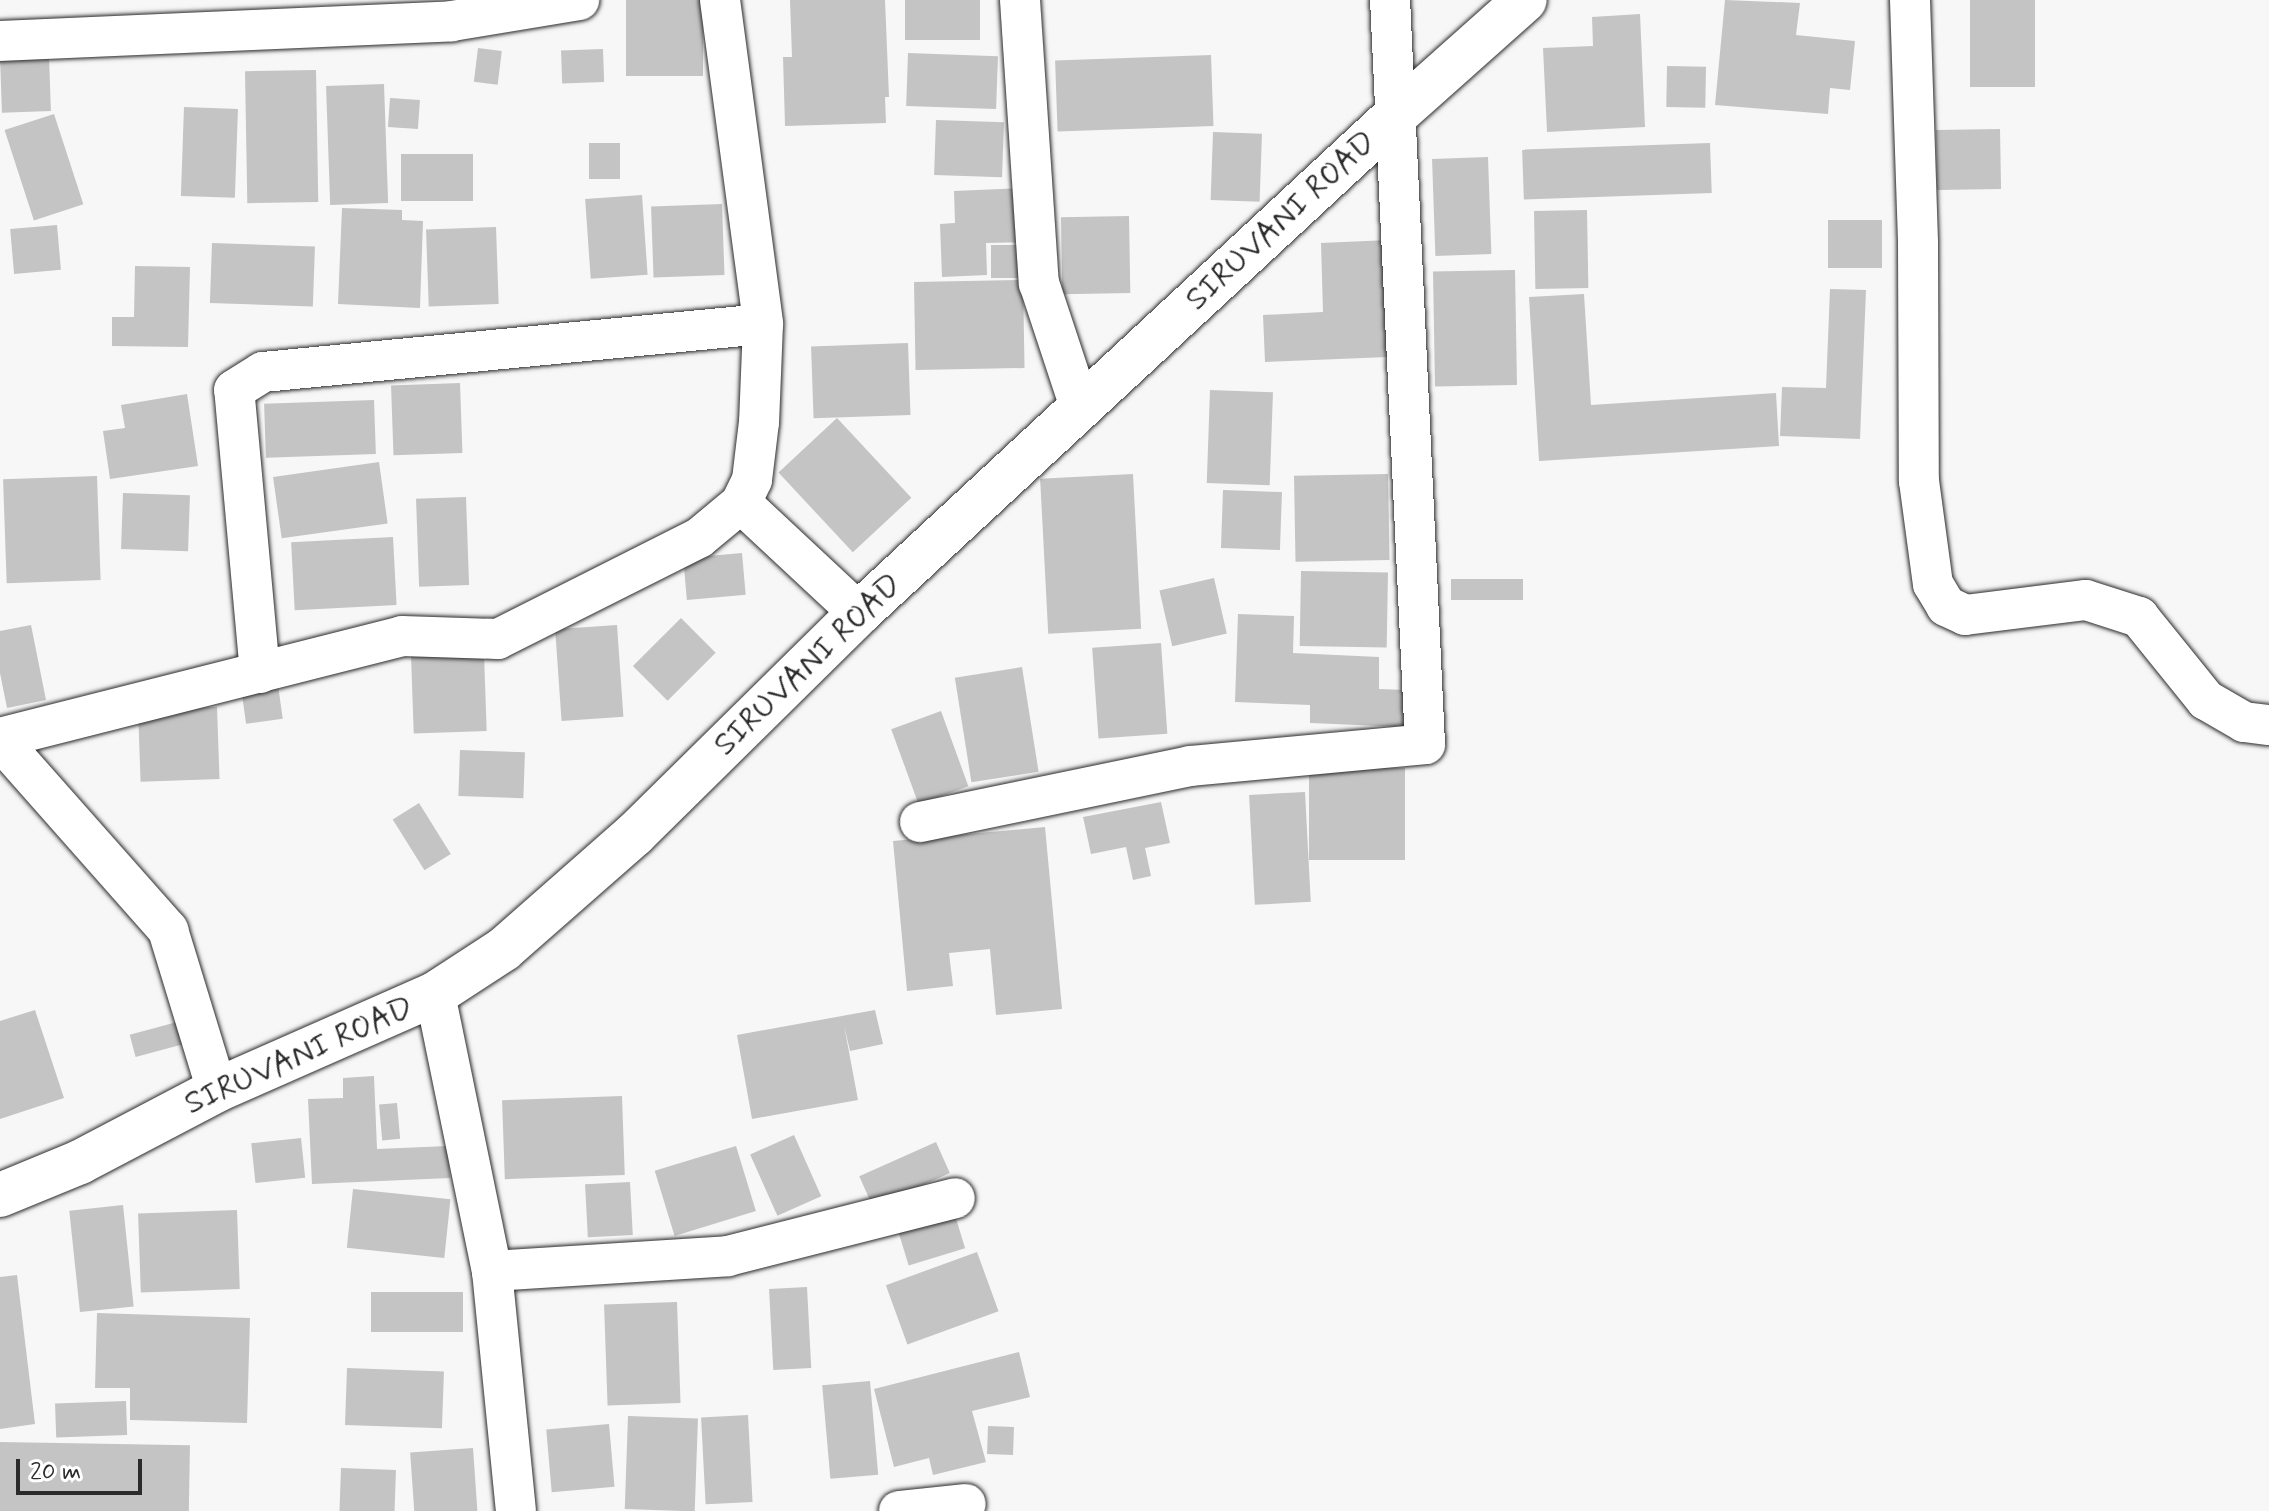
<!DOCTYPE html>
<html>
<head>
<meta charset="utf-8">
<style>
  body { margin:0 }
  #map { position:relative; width:2269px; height:1511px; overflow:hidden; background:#f7f7f7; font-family:Mynerve,sans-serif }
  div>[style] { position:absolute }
  .building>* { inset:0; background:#c4c4c4; transform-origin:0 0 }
  .roads { filter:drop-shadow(0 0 2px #2b2b2b) drop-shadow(0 0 2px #2b2b2b) }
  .minor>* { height:40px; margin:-20px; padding:0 20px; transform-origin:20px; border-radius:20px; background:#fff }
  .tertiary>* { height:44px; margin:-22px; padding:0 22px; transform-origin:22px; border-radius:22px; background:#fff }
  span { translate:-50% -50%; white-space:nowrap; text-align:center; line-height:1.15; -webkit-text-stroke:6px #fff; paint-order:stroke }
  .street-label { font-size:32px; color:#2b2b2b }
  .scale { position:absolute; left:16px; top:1459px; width:126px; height:36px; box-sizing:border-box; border:4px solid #2b2b2b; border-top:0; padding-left:10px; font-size:24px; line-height:28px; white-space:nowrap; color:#2b2b2b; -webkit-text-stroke:6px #fff; paint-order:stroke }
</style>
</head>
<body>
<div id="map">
  <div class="building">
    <i style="left:626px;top:0;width:77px;height:76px"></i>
    <i style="clip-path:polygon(790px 0,885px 0,889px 97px,885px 97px,886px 123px,785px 126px,783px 57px,792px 57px)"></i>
    <i style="left:905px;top:0;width:75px;height:40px"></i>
    <i style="clip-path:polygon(1725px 0,1800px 3px,1796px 35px,1855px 41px,1850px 90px,1830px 88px,1828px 114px,1715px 105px)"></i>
    <i style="left:1970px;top:0;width:65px;height:87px"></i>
    <i style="clip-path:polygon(1640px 14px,1645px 127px,1547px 132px,1543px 48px,1593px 46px,1592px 17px)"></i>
    <i style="left:478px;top:48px;width:24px;height:34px;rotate:7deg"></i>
    <i style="left:603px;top:49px;width:33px;height:42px;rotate:88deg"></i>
    <i style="left:908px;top:53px;width:90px;height:53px;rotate:2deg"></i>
    <i style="left:1211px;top:55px;width:71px;height:156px;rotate:88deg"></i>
    <i style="left:49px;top:56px;width:55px;height:49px;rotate:88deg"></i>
    <i style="left:1667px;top:66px;width:39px;height:41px;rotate:1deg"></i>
    <i style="left:316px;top:70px;width:132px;height:71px;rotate:89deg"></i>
    <i style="left:384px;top:84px;width:119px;height:58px;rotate:88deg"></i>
    <i style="left:390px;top:98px;width:30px;height:29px;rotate:4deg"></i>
    <i style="left:184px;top:107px;width:54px;height:89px;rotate:2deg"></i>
    <i style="left:54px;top:114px;width:95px;height:52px;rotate:72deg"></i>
    <i style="left:936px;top:120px;width:68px;height:55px;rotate:2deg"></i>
    <i style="left:2000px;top:129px;width:60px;height:64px;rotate:89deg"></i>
    <i style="left:1213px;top:132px;width:49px;height:68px;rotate:2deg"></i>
    <i style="left:589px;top:143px;width:31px;height:36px"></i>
    <i style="left:1710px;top:143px;width:50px;height:188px;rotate:88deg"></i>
    <i style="left:473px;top:154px;width:47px;height:72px;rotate:90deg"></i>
    <i style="left:1488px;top:157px;width:97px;height:56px;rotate:88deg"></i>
    <i style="clip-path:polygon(1024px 188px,1025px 242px,986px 243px,987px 275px,942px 277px,940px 224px,955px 223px,954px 191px)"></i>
    <i style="left:642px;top:195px;width:80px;height:57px;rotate:86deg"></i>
    <i style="left:722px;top:204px;width:71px;height:71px;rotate:88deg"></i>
    <i style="clip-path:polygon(342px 208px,402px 210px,402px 220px,423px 221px,420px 308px,338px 304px)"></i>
    <i style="left:1587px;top:210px;width:78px;height:53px;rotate:89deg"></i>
    <i style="left:1129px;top:216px;width:77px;height:68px;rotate:89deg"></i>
    <i style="left:1828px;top:220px;width:54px;height:48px"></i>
    <i style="left:57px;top:225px;width:45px;height:47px;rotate:85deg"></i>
    <i style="left:496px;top:227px;width:77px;height:70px;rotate:88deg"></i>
    <i style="clip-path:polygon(1389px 240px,1388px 357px,1265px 362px,1263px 315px,1323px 312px,1321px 243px)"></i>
    <i style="left:212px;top:243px;width:103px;height:60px;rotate:2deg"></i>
    <i style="left:991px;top:245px;width:32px;height:33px"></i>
    <i style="clip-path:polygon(135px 266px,190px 267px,188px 347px,112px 346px,112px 317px,134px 317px)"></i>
    <i style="left:1515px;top:270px;width:115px;height:82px;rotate:89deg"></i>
    <i style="left:1023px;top:280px;width:88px;height:109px;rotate:89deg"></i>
    <i style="clip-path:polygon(1830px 289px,1866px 290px,1860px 439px,1780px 436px,1782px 387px,1826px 388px)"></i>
    <i style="clip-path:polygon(1584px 294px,1591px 405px,1776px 393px,1779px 446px,1539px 461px,1529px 297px)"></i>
    <i style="left:908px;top:343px;width:72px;height:97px;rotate:88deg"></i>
    <i style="left:460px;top:383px;width:70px;height:69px;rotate:88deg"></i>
    <i style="left:1210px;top:390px;width:63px;height:93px;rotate:2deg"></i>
    <i style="clip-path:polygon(187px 394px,198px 466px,110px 479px,103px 431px,125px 428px,121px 405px)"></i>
    <i style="left:374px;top:400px;width:54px;height:110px;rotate:88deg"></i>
    <i style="left:837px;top:418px;width:109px;height:80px;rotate:47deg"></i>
    <i style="left:379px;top:462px;width:62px;height:107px;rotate:82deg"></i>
    <i style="left:1133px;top:474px;width:155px;height:93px;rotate:87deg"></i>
    <i style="left:1388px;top:474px;width:86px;height:94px;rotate:89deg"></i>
    <i style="left:97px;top:476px;width:104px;height:94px;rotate:88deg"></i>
    <i style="left:1223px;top:490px;width:59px;height:58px;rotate:2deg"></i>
    <i style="left:123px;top:493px;width:67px;height:56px;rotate:2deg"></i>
    <i style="left:466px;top:497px;width:88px;height:50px;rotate:88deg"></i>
    <i style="left:393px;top:537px;width:68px;height:102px;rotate:87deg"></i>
    <i style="left:742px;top:553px;width:42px;height:59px;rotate:85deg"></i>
    <i style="left:1301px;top:571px;width:87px;height:75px;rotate:1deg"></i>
    <i style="left:1214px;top:578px;width:57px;height:56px;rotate:77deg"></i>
    <i style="left:1523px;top:579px;width:21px;height:72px;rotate:90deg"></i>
    <i style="clip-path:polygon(1238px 614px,1294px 616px,1293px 653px,1379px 657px,1379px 689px,1406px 690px,1405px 727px,1310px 723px,1310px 705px,1235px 702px)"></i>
    <i style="left:681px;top:618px;width:49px;height:68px;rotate:45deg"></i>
    <i style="clip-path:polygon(31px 625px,46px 700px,7px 708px,0 673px,0 631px)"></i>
    <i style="left:617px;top:625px;width:92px;height:62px;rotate:86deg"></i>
    <i style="left:1161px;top:643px;width:91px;height:69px;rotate:86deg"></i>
    <i style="left:484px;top:654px;width:77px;height:73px;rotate:88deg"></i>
    <i style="left:1022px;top:667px;width:106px;height:68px;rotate:81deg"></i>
    <i style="left:278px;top:685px;width:34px;height:37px;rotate:82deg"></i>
    <i style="left:217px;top:707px;width:72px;height:79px;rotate:88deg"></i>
    <i style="left:941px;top:711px;width:80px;height:53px;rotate:70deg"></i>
    <i style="left:460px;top:750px;width:65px;height:46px;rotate:2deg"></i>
    <i style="left:1405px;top:768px;width:92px;height:96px;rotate:90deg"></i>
    <i style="left:1305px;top:792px;width:110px;height:56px;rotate:87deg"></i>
    <i style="clip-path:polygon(1161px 802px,1170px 843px,1145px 848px,1151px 876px,1133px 880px,1126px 847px,1091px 854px,1083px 817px)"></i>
    <i style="left:419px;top:803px;width:60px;height:31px;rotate:58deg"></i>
    <i style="clip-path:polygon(1045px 827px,1062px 1009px,996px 1015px,990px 949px,949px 953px,953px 986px,907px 991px,893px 841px)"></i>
    <i style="clip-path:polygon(35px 1010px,64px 1098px,0 1119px,0 1021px)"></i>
    <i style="clip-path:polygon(875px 1010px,883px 1044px,850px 1051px,844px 1025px,858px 1100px,752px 1119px,737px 1035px)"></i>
    <i style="left:177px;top:1022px;width:23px;height:49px;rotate:75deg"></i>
    <i style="clip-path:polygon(374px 1076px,377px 1149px,448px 1146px,450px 1178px,312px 1184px,308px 1099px,343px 1098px,343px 1078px)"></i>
    <i style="left:622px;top:1096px;width:79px;height:120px;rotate:88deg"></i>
    <i style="left:397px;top:1103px;width:36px;height:18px;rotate:85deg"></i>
    <i style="left:794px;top:1135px;width:67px;height:48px;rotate:66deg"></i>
    <i style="left:301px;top:1138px;width:40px;height:50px;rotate:84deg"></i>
    <i style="left:936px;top:1142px;width:34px;height:84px;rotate:66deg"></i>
    <i style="left:736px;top:1146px;width:68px;height:85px;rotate:73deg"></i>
    <i style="left:630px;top:1182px;width:53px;height:45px;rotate:87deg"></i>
    <i style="left:353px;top:1189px;width:98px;height:59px;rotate:6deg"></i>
    <i style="left:123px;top:1205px;width:102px;height:54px;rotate:84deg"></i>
    <i style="left:237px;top:1210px;width:79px;height:99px;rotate:88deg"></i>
    <i style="left:954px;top:1212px;width:38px;height:59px;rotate:73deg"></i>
    <i style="left:977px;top:1252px;width:63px;height:97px;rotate:70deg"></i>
    <i style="clip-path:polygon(17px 1275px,35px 1424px,0 1429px,0 1277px)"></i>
    <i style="left:807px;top:1287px;width:81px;height:38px;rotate:87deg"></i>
    <i style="left:463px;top:1292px;width:40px;height:92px;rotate:90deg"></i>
    <i style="left:677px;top:1302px;width:101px;height:73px;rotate:88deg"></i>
    <i style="clip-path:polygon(97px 1313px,250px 1318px,247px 1423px,130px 1420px,130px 1388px,95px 1388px)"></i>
    <i style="clip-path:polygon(1019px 1352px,1030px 1397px,972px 1411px,986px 1462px,933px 1475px,929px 1458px,894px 1467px,874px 1389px)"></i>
    <i style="left:347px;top:1368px;width:97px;height:57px;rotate:2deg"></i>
    <i style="left:870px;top:1381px;width:94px;height:48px;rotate:85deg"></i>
    <i style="left:126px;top:1401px;width:34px;height:71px;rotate:88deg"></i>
    <i style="left:748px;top:1415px;width:87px;height:47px;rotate:87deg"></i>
    <i style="left:628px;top:1416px;width:70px;height:93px;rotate:2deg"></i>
    <i style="left:609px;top:1424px;width:63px;height:63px;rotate:85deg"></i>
    <i style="left:988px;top:1426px;width:26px;height:28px;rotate:2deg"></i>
    <i style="left:0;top:1442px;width:190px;height:69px;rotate:1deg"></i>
    <i style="left:473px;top:1448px;width:63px;height:63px;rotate:86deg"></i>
    <i style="left:341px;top:1468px;width:55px;height:43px;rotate:2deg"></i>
  </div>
  <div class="roads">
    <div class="minor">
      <i style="left:720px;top:0;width:327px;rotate:82.4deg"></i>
      <i style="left:763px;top:324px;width:98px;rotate:92.3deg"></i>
      <i style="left:759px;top:422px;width:58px;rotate:96.9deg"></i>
      <i style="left:752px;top:480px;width:25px;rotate:116deg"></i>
      <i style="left:1020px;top:0;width:284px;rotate:86.2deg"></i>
      <i style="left:1039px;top:283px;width:131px;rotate:71.7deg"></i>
      <i style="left:1910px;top:0;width:243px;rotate:88.1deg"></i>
      <i style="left:1918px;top:243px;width:238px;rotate:89.8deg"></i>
      <i style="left:1919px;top:481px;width:104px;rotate:82.3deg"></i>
      <i style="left:1933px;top:584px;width:26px;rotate:59deg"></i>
      <i style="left:1946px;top:606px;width:21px;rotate:25deg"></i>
      <i style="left:1965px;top:615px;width:122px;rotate:-7.1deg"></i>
      <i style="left:2086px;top:600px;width:56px;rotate:17.8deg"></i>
      <i style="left:2139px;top:617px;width:107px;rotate:51.1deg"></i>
      <i style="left:2206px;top:700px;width:44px;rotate:30.1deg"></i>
      <i style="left:2244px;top:722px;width:25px;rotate:7deg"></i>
      <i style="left:0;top:41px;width:452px;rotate:-2.5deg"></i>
      <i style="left:452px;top:21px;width:129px;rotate:-9.4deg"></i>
      <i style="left:260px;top:673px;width:284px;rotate:-95.2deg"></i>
      <i style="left:234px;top:390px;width:34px;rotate:-32deg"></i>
      <i style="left:263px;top:372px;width:502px;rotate:-5.48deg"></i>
      <i style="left:0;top:738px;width:415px;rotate:-14.2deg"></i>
      <i style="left:402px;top:636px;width:96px;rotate:1.8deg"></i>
      <i style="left:498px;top:639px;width:225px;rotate:-26.7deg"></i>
      <i style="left:699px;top:538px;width:55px;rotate:-39.8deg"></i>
      <i style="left:741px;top:503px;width:161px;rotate:43deg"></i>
      <i style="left:0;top:740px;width:254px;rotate:48.5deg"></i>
      <i style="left:168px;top:930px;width:167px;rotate:73deg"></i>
      <i style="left:920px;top:822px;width:276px;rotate:-11.7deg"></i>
      <i style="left:1190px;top:766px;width:236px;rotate:-5.3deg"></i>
      <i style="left:1425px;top:744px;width:745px;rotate:-92.69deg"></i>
      <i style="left:435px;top:994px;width:283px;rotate:78.4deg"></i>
      <i style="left:492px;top:1271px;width:241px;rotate:84.3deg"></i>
      <i style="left:492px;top:1271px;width:236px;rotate:-3.6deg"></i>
      <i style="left:728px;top:1256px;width:234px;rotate:-14.3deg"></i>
      <i style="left:899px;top:1511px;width:67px;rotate:-6deg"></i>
    </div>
    <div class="tertiary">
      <i style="left:0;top:1195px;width:87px;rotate:-22.4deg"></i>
      <i style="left:80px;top:1162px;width:155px;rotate:-27.7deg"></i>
      <i style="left:217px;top:1090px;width:238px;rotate:-23.8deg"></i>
      <i style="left:435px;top:994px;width:82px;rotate:-33.1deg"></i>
      <i style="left:504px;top:949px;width:174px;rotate:-41.3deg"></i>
      <i style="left:635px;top:834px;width:315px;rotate:-44.6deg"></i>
      <i style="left:859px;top:613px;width:734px;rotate:-42.85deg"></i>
      <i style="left:1397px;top:114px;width:171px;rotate:-41.7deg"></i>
    </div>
  </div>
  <div class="street-label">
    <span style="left:1281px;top:221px;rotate:-43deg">SIRUVANI ROAD</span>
    <span style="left:808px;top:665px;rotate:-44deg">SIRUVANI ROAD</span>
    <span style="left:299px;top:1056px;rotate:-24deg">SIRUVANI ROAD</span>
  </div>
  <div class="scale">20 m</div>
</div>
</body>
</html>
